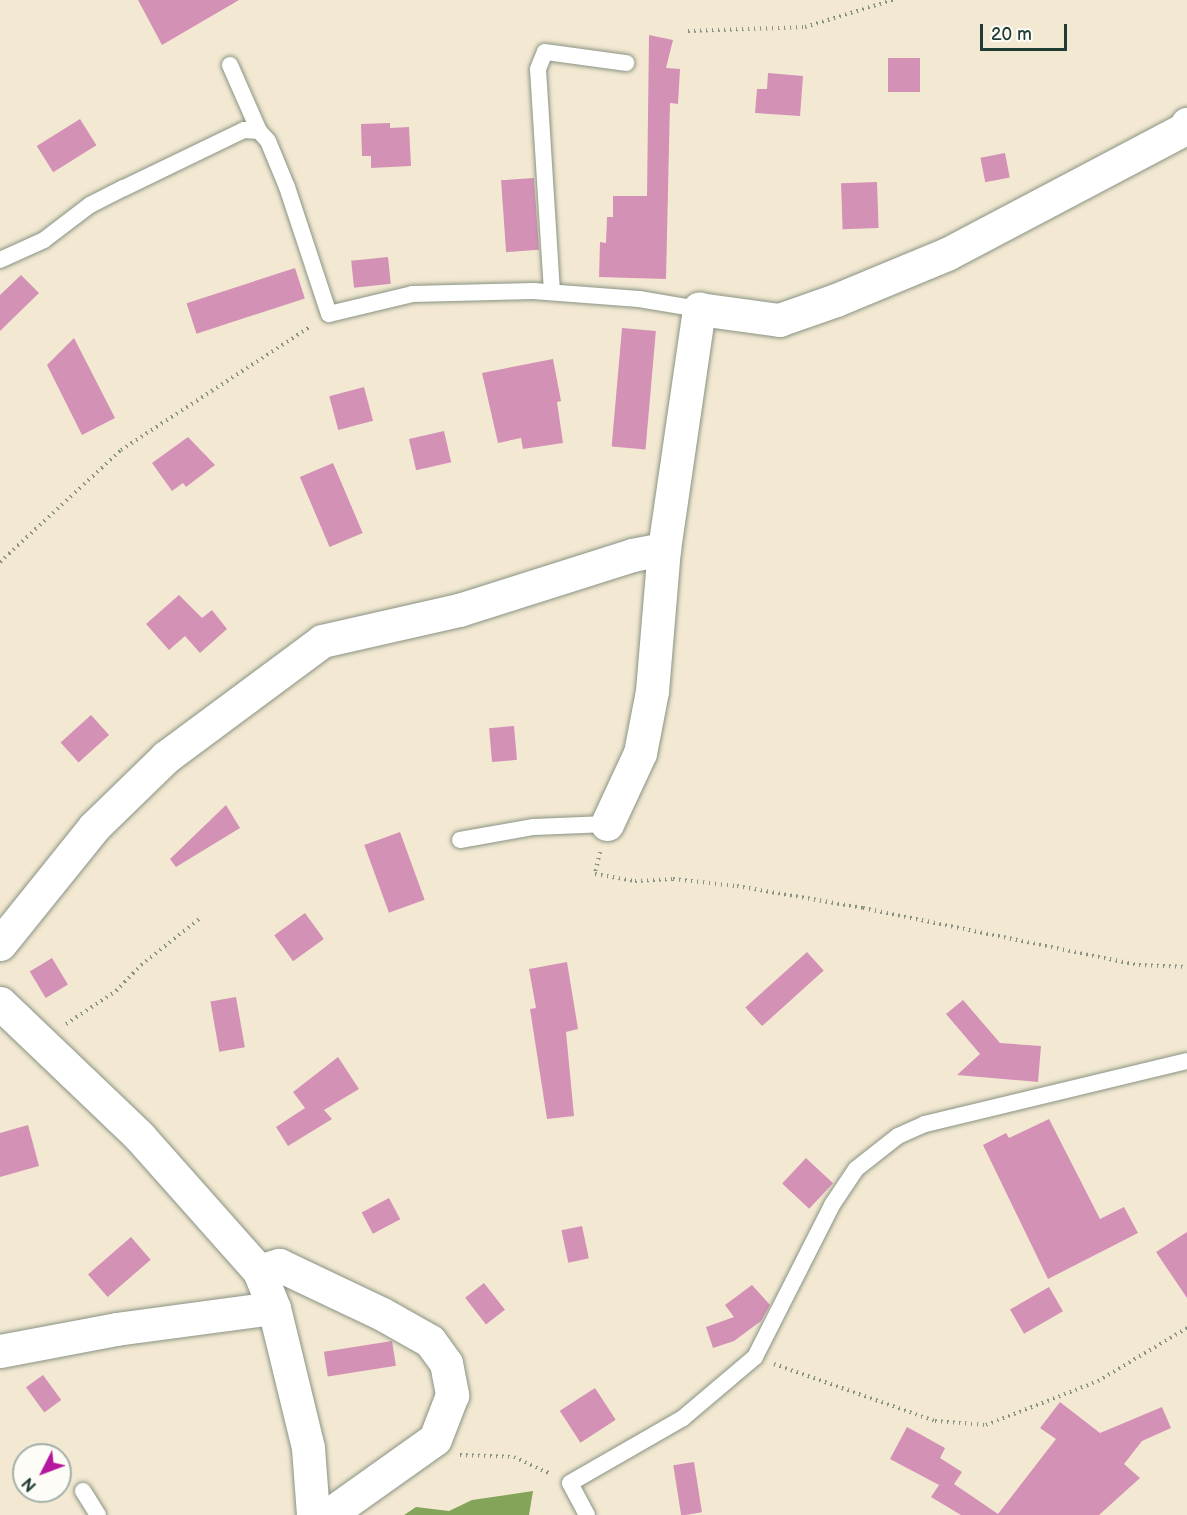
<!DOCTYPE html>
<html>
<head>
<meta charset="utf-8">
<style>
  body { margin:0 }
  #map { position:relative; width:1187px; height:1515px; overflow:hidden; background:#f3e9d2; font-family:"Balsamiq Sans",sans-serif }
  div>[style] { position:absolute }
  .forest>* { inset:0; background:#84a459 }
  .building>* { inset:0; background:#d391b6; transform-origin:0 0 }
  .path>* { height:4px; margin-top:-2px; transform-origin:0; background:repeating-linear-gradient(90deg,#899383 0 1.5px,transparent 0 6px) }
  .roads { filter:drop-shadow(0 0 2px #899383) drop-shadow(0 0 2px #899383) }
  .service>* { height:16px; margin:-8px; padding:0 8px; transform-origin:8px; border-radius:8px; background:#fff }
  .minor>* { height:33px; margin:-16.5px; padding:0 16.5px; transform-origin:16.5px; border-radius:16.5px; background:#fff }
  span { translate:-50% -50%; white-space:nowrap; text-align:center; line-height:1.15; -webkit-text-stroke:4.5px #fdfcf7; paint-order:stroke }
  .north { position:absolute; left:12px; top:1443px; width:60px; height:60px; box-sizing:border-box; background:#fdfcf7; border:2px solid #a4b0a9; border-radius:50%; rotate:228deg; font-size:16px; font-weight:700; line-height:24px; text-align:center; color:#1f3d34 }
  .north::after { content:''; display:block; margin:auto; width:21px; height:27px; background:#b5179e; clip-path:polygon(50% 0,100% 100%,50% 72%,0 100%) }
  .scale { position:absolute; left:980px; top:24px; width:87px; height:27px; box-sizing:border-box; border:3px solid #1f3d34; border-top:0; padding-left:8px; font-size:18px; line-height:21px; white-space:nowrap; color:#1f3d34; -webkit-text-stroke:4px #fdfcf7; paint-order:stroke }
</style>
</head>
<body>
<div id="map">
  <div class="forest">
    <i style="clip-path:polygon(533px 1491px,529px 1515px,404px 1515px,416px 1507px,449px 1511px,472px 1500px)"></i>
  </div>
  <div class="building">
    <i style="clip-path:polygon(138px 0,239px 0,162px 45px)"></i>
    <i style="clip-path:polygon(649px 35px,673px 40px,666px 68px,680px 69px,678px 104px,670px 103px,666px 279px,599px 277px,600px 242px,606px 243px,607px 217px,613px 217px,613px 196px,647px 196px)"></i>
    <i style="left:888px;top:58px;width:32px;height:34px"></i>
    <i style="clip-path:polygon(768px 73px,803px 76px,800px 116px,755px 113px,757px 89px,767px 89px)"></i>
    <i style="left:80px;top:119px;width:31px;height:51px;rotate:58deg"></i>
    <i style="clip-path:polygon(390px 123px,390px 128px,409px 127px,411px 166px,371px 168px,371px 156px,362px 156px,361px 124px)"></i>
    <i style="left:1005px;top:153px;width:25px;height:25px;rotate:79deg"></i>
    <i style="left:534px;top:178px;width:72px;height:33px;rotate:86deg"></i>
    <i style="left:877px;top:182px;width:46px;height:36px;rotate:88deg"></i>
    <i style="left:388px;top:257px;width:27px;height:37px;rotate:84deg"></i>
    <i style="left:295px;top:268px;width:32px;height:114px;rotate:72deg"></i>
    <i style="clip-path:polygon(21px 275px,39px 293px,0 331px,0 295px)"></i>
    <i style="left:622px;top:328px;width:34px;height:119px;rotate:5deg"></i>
    <i style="clip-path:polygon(74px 338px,115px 418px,82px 435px,47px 365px)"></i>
    <i style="clip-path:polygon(553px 359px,561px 401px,557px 402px,563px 443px,523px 449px,521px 438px,498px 443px,482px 373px)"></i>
    <i style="left:364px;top:387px;width:35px;height:36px;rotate:75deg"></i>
    <i style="left:444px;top:431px;width:32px;height:36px;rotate:77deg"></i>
    <i style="clip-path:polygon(188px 437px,215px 465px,186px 487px,183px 483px,172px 491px,152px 463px)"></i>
    <i style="left:333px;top:463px;width:76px;height:36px;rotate:67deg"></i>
    <i style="clip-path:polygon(179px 595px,202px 618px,212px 610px,227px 629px,200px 653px,185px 636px,169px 650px,146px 624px)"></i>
    <i style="left:91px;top:715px;width:27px;height:41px;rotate:48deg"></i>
    <i style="left:514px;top:726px;width:34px;height:25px;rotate:85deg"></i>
    <i style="clip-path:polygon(226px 805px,240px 828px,176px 867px,170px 859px)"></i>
    <i style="left:400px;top:832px;width:72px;height:38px;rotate:70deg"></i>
    <i style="left:305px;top:913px;width:32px;height:38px;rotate:54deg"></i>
    <i style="left:807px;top:952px;width:25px;height:83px;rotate:48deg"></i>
    <i style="left:52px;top:958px;width:31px;height:26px;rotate:59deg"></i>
    <i style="clip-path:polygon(567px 962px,578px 1029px,566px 1032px,574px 1116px,547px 1119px,530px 1009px,536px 1008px,529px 969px)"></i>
    <i style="left:236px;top:997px;width:51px;height:26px;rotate:80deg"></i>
    <i style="clip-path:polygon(963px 1000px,1000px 1043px,1041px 1046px,1038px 1082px,957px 1075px,980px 1054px,946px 1014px)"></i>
    <i style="clip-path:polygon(338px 1057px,359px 1089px,324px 1110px,332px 1119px,288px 1146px,276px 1127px,305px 1108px,293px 1092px)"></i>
    <i style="clip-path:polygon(1049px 1119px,1100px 1219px,1124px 1207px,1138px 1233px,1048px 1279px,983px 1145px,1006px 1133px,1009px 1138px)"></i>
    <i style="clip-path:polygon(28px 1125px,39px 1166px,0 1177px,0 1133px)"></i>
    <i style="left:806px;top:1158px;width:37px;height:35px;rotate:43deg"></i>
    <i style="left:389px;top:1198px;width:24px;height:31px;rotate:62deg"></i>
    <i style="left:582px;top:1226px;width:33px;height:21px;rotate:78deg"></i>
    <i style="clip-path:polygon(1187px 1232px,1187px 1298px,1156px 1252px)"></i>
    <i style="left:131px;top:1237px;width:30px;height:57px;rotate:49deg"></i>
    <i style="left:484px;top:1283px;width:34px;height:24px;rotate:52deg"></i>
    <i style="clip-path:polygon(752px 1285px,770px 1305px,761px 1321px,734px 1341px,713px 1348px,706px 1327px,734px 1317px,725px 1305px)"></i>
    <i style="left:1049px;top:1287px;width:28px;height:45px;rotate:60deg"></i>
    <i style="left:392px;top:1341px;width:25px;height:69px;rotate:81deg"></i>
    <i style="left:43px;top:1375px;width:31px;height:21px;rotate:54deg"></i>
    <i style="left:595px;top:1388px;width:38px;height:42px;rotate:57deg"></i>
    <i style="clip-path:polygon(1060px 1402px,1100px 1433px,1162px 1407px,1171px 1428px,1142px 1441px,1124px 1464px,1140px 1478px,1099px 1515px,961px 1515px,931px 1497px,939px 1485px,890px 1459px,907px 1427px,945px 1448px,940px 1458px,962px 1472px,954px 1484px,998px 1514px,1056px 1439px,1040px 1428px)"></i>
    <i style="left:694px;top:1462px;width:51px;height:21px;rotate:81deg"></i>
  </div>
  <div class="path">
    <i style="left:688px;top:31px;width:117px;rotate:-2deg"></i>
    <i style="left:805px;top:27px;width:92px;rotate:-17.1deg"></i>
    <i style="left:0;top:562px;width:165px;rotate:-42.8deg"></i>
    <i style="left:121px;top:450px;width:227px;rotate:-33.1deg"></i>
    <i style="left:600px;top:852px;width:23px;rotate:103deg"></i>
    <i style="left:595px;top:874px;width:41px;rotate:9.9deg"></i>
    <i style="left:635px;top:881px;width:38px;rotate:-3deg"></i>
    <i style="left:673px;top:879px;width:64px;rotate:6.2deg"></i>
    <i style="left:737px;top:886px;width:128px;rotate:9.9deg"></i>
    <i style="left:863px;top:908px;width:282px;rotate:11.7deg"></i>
    <i style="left:1139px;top:965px;width:48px;rotate:2.4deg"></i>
    <i style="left:66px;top:1024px;width:60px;rotate:-33.4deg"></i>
    <i style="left:116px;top:991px;width:36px;rotate:-46deg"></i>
    <i style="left:141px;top:965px;width:74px;rotate:-38.4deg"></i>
    <i style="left:774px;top:1364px;width:171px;rotate:19.5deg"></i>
    <i style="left:935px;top:1421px;width:51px;rotate:4.5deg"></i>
    <i style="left:986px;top:1425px;width:120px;rotate:-21.4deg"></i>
    <i style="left:1098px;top:1381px;width:104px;rotate:-30.8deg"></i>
    <i style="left:460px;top:1455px;width:54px;rotate:2.1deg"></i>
    <i style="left:514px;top:1457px;width:40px;rotate:25deg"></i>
  </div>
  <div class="roads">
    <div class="service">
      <i style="left:230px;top:65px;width:72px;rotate:66.3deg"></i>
      <i style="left:0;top:260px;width:48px;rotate:-24.4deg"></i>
      <i style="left:44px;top:240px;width:58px;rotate:-37.3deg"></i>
      <i style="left:90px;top:205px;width:38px;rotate:-27deg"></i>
      <i style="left:124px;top:188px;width:133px;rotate:-25.8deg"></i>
      <i style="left:244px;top:130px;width:15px;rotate:4deg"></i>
      <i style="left:259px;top:131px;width:13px;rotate:48deg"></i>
      <i style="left:268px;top:141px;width:50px;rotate:67.6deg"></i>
      <i style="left:287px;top:187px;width:134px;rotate:71.7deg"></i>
      <i style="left:329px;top:314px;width:85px;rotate:-13.5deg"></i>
      <i style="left:412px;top:294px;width:121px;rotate:-1.4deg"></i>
      <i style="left:533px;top:291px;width:106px;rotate:4.3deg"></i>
      <i style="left:639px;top:299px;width:61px;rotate:9.5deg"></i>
      <i style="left:552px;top:292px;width:223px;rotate:-93.6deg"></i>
      <i style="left:538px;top:69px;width:18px;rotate:-68deg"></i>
      <i style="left:545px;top:52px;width:82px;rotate:7.7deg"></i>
      <i style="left:460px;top:840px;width:75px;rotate:-10deg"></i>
      <i style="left:534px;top:827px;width:73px;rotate:-2.4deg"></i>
      <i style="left:83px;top:1491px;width:28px;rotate:58deg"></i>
      <i style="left:587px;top:1515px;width:36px;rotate:-118deg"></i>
      <i style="left:570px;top:1483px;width:130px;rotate:-29.9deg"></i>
      <i style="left:683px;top:1418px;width:94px;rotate:-40.3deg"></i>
      <i style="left:755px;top:1357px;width:170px;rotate:-63.1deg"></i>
      <i style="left:832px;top:1205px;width:43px;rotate:-56.3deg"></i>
      <i style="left:856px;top:1169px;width:53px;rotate:-38.2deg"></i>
      <i style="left:898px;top:1136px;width:30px;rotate:-24deg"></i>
      <i style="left:925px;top:1124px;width:269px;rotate:-13.5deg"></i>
    </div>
    <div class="minor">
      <i style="left:607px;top:824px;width:78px;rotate:-65.1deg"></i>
      <i style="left:640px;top:753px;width:63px;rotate:-79deg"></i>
      <i style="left:652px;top:691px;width:143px;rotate:-85.2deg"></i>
      <i style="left:664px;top:549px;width:243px;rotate:-81.7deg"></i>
      <i style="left:699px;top:309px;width:81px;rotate:7.8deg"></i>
      <i style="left:779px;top:320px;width:60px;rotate:-19.3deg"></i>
      <i style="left:836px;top:300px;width:120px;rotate:-22.5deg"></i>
      <i style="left:947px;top:254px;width:268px;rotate:-27.8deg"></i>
      <i style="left:1184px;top:129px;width:6px;rotate:-59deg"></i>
      <i style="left:0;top:944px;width:150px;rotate:-51.2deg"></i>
      <i style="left:94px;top:827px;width:100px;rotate:-44.2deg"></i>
      <i style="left:166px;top:757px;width:194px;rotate:-36.6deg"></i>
      <i style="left:322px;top:641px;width:140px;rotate:-12.8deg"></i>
      <i style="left:459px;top:610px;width:182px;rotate:-17.6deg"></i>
      <i style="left:632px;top:555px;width:33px;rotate:-11deg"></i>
      <i style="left:0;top:1003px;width:194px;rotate:43.7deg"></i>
      <i style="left:140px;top:1137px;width:179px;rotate:48.4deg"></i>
      <i style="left:259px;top:1271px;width:40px;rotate:68deg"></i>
      <i style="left:274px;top:1308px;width:144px;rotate:76.3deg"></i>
      <i style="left:308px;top:1448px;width:67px;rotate:85.7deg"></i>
      <i style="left:259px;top:1271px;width:21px;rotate:-17deg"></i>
      <i style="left:279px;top:1265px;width:114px;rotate:25.4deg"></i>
      <i style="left:382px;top:1314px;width:55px;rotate:29.4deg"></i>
      <i style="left:430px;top:1341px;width:27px;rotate:54deg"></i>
      <i style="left:446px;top:1363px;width:33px;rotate:79deg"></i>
      <i style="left:452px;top:1395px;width:47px;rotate:111.1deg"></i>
      <i style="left:435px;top:1439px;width:131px;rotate:144.6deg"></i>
      <i style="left:0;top:1351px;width:118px;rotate:-10.7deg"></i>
      <i style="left:116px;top:1329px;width:159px;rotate:-7.6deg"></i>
    </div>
  </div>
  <div class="north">N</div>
  <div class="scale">20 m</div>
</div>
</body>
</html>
